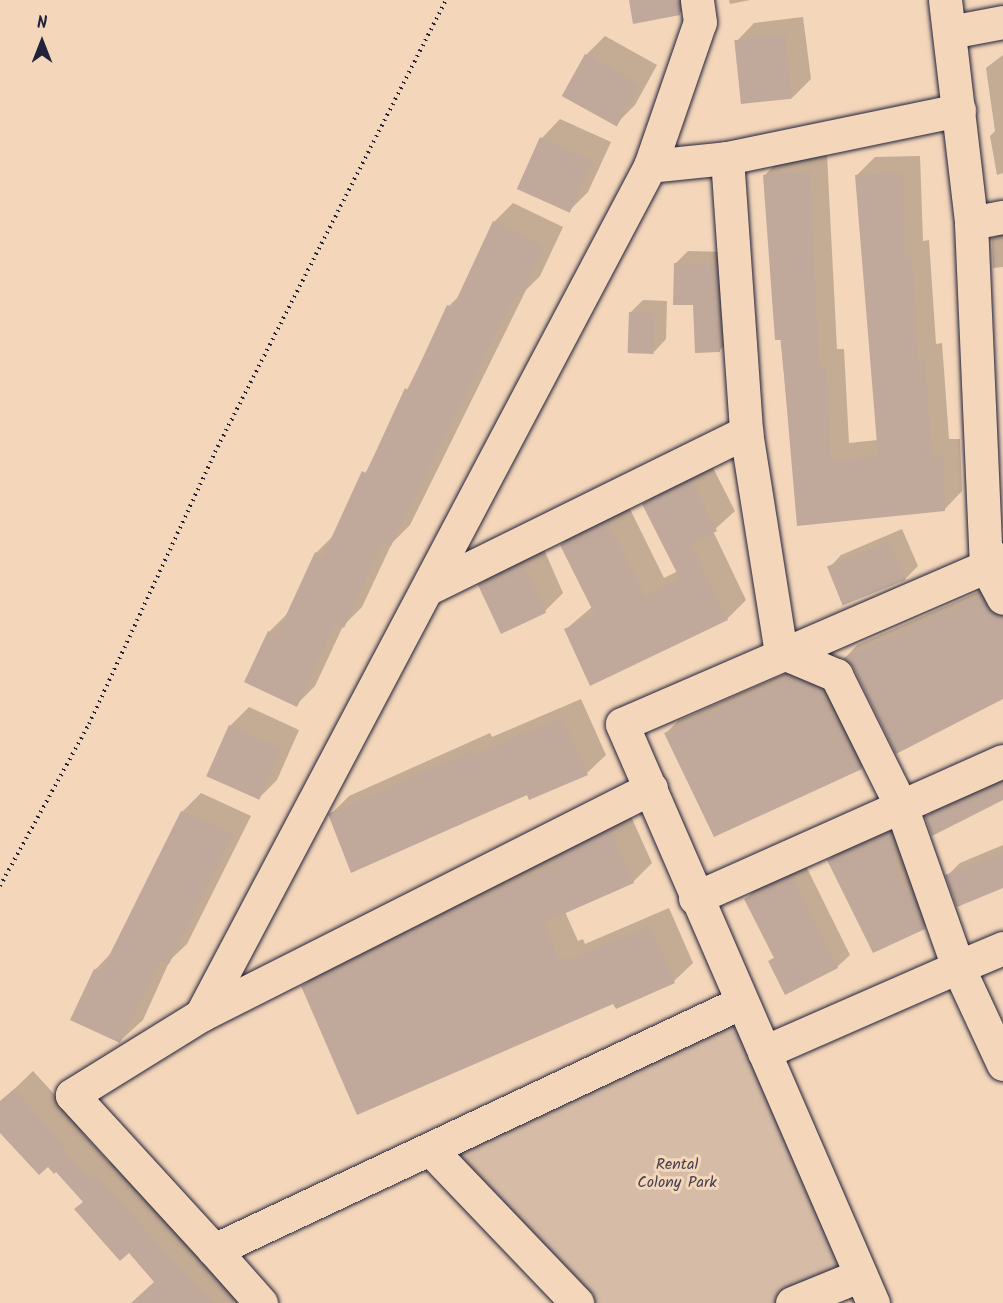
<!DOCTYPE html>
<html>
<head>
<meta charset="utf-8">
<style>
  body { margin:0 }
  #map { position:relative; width:1003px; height:1303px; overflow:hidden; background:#f4d6ba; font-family:Kalam,sans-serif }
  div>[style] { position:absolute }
  .green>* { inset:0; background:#d6bca7 }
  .shadow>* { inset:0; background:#0003 }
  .building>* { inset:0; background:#c0a99b; transform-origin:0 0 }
  .path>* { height:4px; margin-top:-2px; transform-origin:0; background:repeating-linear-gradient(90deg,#22223b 0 1.5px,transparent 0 6px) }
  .roads { filter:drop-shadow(0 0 2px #22223b) drop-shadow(0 0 2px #22223b) }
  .minor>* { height:33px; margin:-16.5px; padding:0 16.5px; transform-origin:16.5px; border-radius:16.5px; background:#f4d6ba }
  span { translate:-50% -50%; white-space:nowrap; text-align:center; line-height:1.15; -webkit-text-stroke:6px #f4d6ba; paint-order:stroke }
  .park-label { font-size:16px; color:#464151 }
  .north { position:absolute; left:12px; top:12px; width:60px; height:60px; -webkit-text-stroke:4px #f4d6ba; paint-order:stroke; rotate:0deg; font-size:16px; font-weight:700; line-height:24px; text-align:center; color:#22223b }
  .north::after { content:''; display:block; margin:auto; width:21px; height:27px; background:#22223b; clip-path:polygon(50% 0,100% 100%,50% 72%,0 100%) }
</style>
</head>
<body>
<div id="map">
  <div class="green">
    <i style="clip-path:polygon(742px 1002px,861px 1275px,792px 1303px,577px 1303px,430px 1149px)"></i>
  </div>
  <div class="shadow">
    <i style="clip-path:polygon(631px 0,693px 0,679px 14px)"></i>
    <i style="clip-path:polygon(729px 0,750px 0,730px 4px)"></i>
    <i style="clip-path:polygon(803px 17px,811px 79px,792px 98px,736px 42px,754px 23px)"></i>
    <i style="clip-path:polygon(605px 36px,657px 65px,635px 105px,616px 124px,586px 55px)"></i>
    <i style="clip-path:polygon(1003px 55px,1003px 173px,997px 175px,990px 136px,995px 131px,986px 68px)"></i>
    <i style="clip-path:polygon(560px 119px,611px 142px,588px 192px,569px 211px,542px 138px)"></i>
    <i style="clip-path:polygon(827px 155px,837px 349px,844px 349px,849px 443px,878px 440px,857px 175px,875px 157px,920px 156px,923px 241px,929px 240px,936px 344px,942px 343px,949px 439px,960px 439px,962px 491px,944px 510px,799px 524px,764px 176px,783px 157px)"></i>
    <i style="clip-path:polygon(513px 203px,563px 227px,540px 276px,526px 290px,410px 525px,392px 543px,362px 607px,343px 626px,315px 686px,296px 705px,269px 632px,288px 613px,316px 553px,335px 534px,449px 306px,461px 294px,494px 222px)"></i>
    <i style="clip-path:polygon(1003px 228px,1003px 267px,993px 268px,992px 239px)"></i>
    <i style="clip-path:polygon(688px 251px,728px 252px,732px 338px,719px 351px,676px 263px)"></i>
    <i style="clip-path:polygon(643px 300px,667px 301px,666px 339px,654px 352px,630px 313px)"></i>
    <i style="clip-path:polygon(710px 462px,735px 511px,713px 531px,746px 600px,727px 619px,565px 630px,592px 607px,561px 545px,580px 526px,627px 503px,664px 578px,678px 571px,644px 504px,663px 486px)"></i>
    <i style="clip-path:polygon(902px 529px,918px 566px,905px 579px,829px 568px,841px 555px)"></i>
    <i style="clip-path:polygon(542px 545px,563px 593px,545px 611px,480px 585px,498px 566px)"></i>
    <i style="clip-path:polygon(994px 585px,1003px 598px,1003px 697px,897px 752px,854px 666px,845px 658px,857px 645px)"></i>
    <i style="clip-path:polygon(805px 665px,835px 677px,873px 756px,861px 768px,666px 733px,678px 721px)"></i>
    <i style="clip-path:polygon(581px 699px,606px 755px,587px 773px,330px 815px,349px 796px,490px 733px,492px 737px)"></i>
    <i style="clip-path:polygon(249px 707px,299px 730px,277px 780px,258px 799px,230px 726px)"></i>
    <i style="clip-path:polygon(1003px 776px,1003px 798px,926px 817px,939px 804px)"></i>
    <i style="clip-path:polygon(201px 793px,251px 816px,187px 944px,170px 960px,143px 1020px,120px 1041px,95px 970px,113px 951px,182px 812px)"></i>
    <i style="clip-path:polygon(629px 812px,652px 863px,633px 882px,565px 912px,578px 941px,583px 939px,585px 944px,669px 908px,693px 963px,674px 981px,614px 1002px,303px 986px,322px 967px,476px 889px,560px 853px,573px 840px)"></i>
    <i style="clip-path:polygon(903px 820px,936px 915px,924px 927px,828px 860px,841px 848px)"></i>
    <i style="clip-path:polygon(1003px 845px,1003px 886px,947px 876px,960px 863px)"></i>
    <i style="clip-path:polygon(805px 864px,850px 955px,837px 967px,770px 961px,775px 957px,746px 899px,758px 886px)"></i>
    <i style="clip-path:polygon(33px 1071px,84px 1127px,81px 1131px,109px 1162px,115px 1157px,242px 1303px,162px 1303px,156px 1281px,56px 1170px,0 1130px,0 1103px)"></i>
  </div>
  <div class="building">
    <i style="clip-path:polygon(629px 0,679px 0,680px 15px,633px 24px)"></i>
    <i style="left:785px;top:35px;width:64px;height:51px;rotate:84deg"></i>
    <i style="left:585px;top:54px;width:63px;height:48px;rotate:29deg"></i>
    <i style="left:540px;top:137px;width:58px;height:57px;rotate:24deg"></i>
    <i style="clip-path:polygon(810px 172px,819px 367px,826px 367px,831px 460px,878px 456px,855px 175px,903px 173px,905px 258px,912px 258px,918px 361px,925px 361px,932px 457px,943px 456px,945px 511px,797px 526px,781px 340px,775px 340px,763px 175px)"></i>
    <i style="clip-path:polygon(493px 221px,545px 246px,521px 297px,516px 294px,391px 546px,383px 542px,344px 628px,335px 624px,297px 707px,244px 682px,268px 631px,277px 635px,315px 552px,323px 556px,362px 471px,366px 473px,405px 388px,408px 390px,447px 305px,453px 307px)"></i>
    <i style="clip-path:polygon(674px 263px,716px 264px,720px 352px,695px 353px,693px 305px,673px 305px)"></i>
    <i style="left:629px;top:312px;width:26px;height:41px;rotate:2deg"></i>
    <i style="clip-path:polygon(691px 480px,717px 531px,691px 544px,728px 620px,590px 686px,564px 629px,595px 615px,560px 545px,608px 521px,645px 596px,680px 579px,642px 504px)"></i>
    <i style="left:890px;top:541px;width:42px;height:68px;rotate:68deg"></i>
    <i style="left:523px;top:563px;width:55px;height:50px;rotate:65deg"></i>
    <i style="clip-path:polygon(981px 596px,993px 614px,1003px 617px,1003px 699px,896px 754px,853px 667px,843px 658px)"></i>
    <i style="clip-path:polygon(791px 677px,822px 690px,862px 769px,714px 837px,664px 733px)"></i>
    <i style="clip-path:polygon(562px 717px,588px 775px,529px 800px,527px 795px,351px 873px,328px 814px,471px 751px,473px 755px)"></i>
    <i style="left:229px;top:725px;width:58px;height:56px;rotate:24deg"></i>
    <i style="clip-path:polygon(1003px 782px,1003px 800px,932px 836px,925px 816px)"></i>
    <i style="clip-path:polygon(181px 811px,233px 834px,169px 964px,161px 961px,120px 1043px,70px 1020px,94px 969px,101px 972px)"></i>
    <i style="clip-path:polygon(610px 829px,634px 883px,543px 923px,559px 959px,564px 956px,566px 961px,650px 925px,675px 983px,616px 1009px,613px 1004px,357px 1115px,301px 986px,456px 908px,555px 865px,553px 859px)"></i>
    <i style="clip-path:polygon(890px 832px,898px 853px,892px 856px,906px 891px,911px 890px,925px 929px,873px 953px,827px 860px)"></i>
    <i style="clip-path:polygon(1003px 852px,1003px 888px,957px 907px,945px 875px)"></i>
    <i style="clip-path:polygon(792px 875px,838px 968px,785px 995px,768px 961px,774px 958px,744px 899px)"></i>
    <i style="clip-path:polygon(14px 1089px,66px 1147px,63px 1150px,90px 1180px,95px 1175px,213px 1303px,131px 1303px,154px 1282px,129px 1253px,120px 1261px,74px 1209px,83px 1202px,56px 1172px,54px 1174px,48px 1167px,39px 1175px,0 1133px,0 1101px)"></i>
  </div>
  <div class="path">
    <i style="left:0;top:886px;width:185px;rotate:-61.2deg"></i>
    <i style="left:89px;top:724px;width:300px;rotate:-65.1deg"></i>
    <i style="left:215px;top:452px;width:508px;rotate:-62.93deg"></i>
  </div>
  <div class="roads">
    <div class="minor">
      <i style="left:945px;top:0;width:225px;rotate:83.3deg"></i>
      <i style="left:971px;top:223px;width:343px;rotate:87.5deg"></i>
      <i style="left:986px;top:566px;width:36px;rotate:62deg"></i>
      <i style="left:950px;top:32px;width:54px;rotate:-10.7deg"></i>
      <i style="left:727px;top:158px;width:237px;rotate:-11.7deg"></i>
      <i style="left:650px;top:166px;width:152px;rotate:-70.9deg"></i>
      <i style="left:700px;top:22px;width:22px;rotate:-98deg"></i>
      <i style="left:971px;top:223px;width:33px;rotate:-11deg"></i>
      <i style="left:427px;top:589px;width:356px;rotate:-26.2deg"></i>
      <i style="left:651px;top:788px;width:504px;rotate:153.23deg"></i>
      <i style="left:201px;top:1015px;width:960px;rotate:-62.13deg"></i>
      <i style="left:650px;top:166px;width:77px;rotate:-5.9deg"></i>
      <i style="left:727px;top:158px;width:275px;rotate:86deg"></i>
      <i style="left:746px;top:432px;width:223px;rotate:81deg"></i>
      <i style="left:781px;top:652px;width:60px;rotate:22.7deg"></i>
      <i style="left:836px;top:675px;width:146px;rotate:63.6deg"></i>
      <i style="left:901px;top:806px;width:171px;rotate:70.5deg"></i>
      <i style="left:958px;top:967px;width:212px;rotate:156.3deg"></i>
      <i style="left:695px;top:898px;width:337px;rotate:-24deg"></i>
      <i style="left:1003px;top:948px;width:49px;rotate:157.1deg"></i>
      <i style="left:958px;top:967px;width:107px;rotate:65.1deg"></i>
      <i style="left:201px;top:1015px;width:152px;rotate:148.2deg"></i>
      <i style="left:72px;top:1095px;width:210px;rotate:47.5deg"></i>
      <i style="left:430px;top:1149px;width:213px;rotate:46.3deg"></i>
      <i style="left:261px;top:1303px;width:71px;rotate:-131.6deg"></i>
      <i style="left:214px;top:1250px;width:583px;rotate:-25.16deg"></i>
      <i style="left:792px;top:1303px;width:74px;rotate:-22.1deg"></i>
      <i style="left:873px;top:1303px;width:631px;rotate:-113.44deg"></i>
      <i style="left:622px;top:724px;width:415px;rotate:-23.4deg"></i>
    </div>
  </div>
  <div class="park-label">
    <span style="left:677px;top:1174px">Rental<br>Colony Park</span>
  </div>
  <div class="north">N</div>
</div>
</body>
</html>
